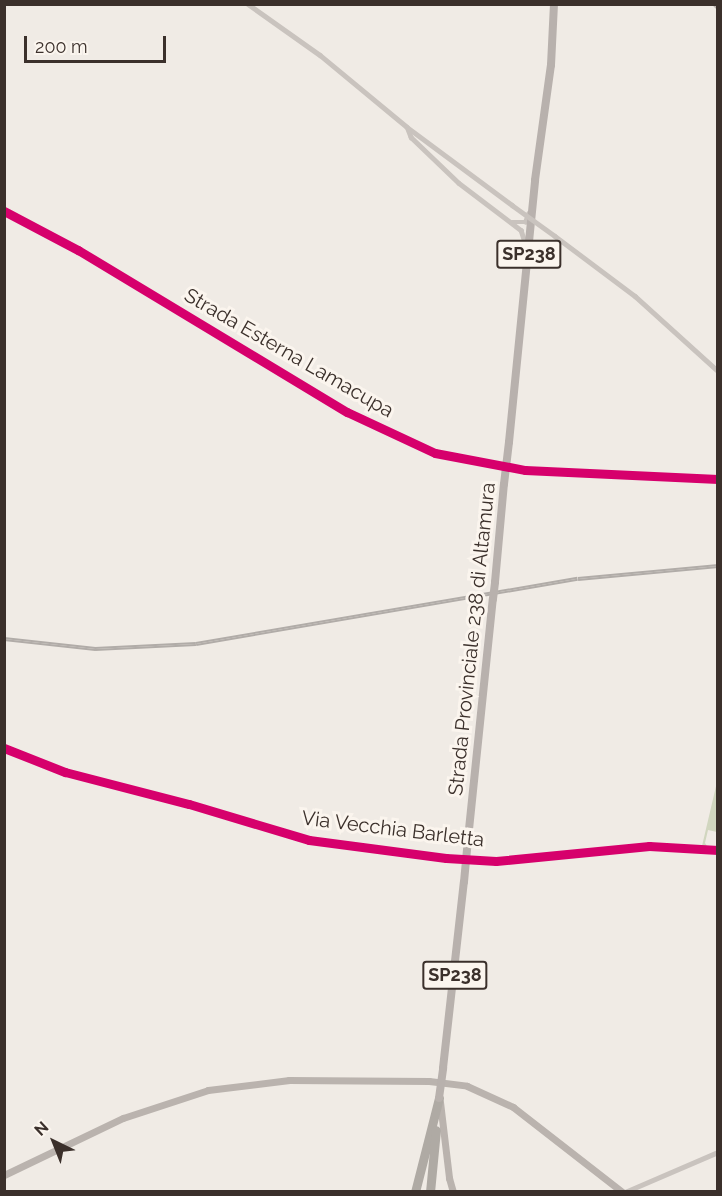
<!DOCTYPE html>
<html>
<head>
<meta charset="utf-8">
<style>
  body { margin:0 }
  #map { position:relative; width:722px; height:1196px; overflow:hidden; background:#f0ebe5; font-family:Raleway,sans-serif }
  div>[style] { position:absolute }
  .green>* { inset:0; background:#d1d6bf }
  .street>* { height:4.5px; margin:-2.25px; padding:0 2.25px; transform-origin:2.25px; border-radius:2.25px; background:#c9c3be }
  .secondary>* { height:7px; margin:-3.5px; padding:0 3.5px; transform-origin:3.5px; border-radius:3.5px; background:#bab3ae }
  .primary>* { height:8px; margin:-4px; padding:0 4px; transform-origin:4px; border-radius:4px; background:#b8b1ad }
  .highway>* { height:9px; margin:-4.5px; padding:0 4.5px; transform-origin:4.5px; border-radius:4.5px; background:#afaaa4 }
  .rail>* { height:4px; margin-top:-2px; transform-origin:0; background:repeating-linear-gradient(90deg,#fbf5ee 0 4.5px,#b1aca8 0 9px); box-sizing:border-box; border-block:2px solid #b1aca8 }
  .street-bridge>* { height:4.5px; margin:-2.25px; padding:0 2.25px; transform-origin:2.25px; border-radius:2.25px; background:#c9c3be }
  .primary-bridge>* { height:8px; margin:-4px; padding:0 4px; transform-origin:4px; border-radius:4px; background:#b8b1ad }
  .cycleway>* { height:9px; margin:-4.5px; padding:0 4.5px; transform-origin:4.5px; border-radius:4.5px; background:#d6006c }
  span { translate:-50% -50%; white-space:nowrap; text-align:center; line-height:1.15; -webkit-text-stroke:6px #fbf5ee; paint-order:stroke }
  .shield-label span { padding:2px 4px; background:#fbf5ee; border:2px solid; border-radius:4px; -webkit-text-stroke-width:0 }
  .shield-label { font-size:18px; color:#3b302b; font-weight:700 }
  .street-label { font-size:20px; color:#3b302b }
  .frame { position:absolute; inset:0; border:6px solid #3b302b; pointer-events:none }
  .north { position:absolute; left:24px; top:1112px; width:60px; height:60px; -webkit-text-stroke:4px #fbf5ee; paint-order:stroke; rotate:317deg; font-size:16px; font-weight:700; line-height:24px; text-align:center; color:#3b302b }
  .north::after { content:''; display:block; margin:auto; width:21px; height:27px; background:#3b302b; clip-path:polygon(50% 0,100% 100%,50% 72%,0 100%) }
  .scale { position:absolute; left:24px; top:36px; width:142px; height:27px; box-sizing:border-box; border:3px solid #3b302b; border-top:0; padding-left:8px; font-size:18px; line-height:21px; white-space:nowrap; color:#3b302b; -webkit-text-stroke:4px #fbf5ee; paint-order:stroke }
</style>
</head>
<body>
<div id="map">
  <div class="green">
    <i style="clip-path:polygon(717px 782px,717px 832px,708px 830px,705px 843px,707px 846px,702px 846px)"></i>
  </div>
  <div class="street">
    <i style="left:248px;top:4px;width:88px;rotate:35.3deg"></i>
    <i style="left:320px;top:55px;width:113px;rotate:39.6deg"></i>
    <i style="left:407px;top:127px;width:131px;rotate:36.6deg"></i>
    <i style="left:408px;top:129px;width:9px;rotate:69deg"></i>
    <i style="left:411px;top:137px;width:66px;rotate:43.8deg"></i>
    <i style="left:459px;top:183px;width:78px;rotate:37.2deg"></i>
    <i style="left:521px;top:230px;width:16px;rotate:72deg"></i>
    <i style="left:4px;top:211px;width:84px;rotate:27.8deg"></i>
    <i style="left:78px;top:250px;width:314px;rotate:31.1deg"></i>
    <i style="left:347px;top:412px;width:97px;rotate:25deg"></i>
    <i style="left:435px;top:453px;width:92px;rotate:10.7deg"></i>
    <i style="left:525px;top:470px;width:193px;rotate:2.7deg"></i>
    <i style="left:512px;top:222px;width:13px"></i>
    <i style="left:525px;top:222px;width:9px;rotate:-69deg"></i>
    <i style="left:555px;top:236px;width:100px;rotate:36.9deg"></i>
    <i style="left:635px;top:296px;width:112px;rotate:42.1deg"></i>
    <i style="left:625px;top:1192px;width:101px;rotate:-23.3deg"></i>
  </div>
  <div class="secondary">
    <i style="left:716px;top:4px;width:3px;rotate:45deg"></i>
    <i style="left:4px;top:748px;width:66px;rotate:21.5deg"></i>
    <i style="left:65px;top:772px;width:128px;rotate:14.5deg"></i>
    <i style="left:189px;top:804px;width:125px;rotate:16.7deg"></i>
    <i style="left:309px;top:840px;width:138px;rotate:7.5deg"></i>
    <i style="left:446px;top:858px;width:50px;rotate:3.4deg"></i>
    <i style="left:496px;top:861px;width:154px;rotate:-5.6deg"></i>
    <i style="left:649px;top:846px;width:69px;rotate:3.3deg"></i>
    <i style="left:440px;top:1102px;width:77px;rotate:83.2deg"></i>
    <i style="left:449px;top:1178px;width:15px;rotate:74deg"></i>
    <i style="left:4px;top:1175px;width:132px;rotate:-25.6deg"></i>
    <i style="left:123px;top:1118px;width:89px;rotate:-18.2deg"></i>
    <i style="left:208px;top:1090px;width:82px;rotate:-7deg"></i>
    <i style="left:289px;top:1080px;width:140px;rotate:0.4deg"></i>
    <i style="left:429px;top:1081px;width:38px;rotate:7deg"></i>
    <i style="left:467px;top:1086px;width:51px;rotate:24.5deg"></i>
    <i style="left:513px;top:1107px;width:138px;rotate:37.9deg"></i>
  </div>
  <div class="primary">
    <i style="left:509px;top:442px;width:263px;rotate:-84.3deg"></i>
    <i style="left:535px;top:180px;width:116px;rotate:-82.1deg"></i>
    <i style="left:551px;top:65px;width:61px;rotate:-87.2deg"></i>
    <i style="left:495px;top:582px;width:98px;rotate:-84.8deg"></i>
    <i style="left:468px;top:839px;width:241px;rotate:-84.1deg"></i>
    <i style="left:443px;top:1068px;width:187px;rotate:-83.6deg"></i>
  </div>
  <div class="highway">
    <i style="left:415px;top:1192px;width:97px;rotate:-75.7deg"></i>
    <i style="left:430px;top:1192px;width:62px;rotate:-84.5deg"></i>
  </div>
  <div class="rail">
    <i style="left:4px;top:639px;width:92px;rotate:6.3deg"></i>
    <i style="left:95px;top:649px;width:101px;rotate:-2.8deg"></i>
    <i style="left:196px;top:644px;width:387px;rotate:-9.7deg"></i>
    <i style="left:578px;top:579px;width:141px;rotate:-5.3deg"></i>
  </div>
  <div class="street-bridge">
    <i style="left:512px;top:205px;width:53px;rotate:35.8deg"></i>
  </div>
  <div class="primary-bridge">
    <i style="left:504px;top:484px;width:42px;rotate:-83.2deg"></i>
    <i style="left:493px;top:599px;width:17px;rotate:-83deg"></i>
    <i style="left:464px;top:882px;width:43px;rotate:-84.7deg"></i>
    <i style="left:439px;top:1098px;width:30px;rotate:-82deg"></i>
  </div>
  <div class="cycleway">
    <i style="left:4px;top:211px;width:84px;rotate:27.8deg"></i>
    <i style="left:78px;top:250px;width:314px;rotate:31.1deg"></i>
    <i style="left:347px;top:412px;width:97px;rotate:25deg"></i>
    <i style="left:435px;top:453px;width:92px;rotate:10.7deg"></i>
    <i style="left:525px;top:470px;width:193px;rotate:2.7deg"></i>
    <i style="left:4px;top:748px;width:66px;rotate:21.5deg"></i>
    <i style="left:65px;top:772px;width:128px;rotate:14.5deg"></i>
    <i style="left:189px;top:804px;width:125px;rotate:16.7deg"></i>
    <i style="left:309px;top:840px;width:138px;rotate:7.5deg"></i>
    <i style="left:446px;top:858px;width:50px;rotate:3.4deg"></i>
    <i style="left:496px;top:861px;width:154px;rotate:-5.6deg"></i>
    <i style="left:649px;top:846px;width:69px;rotate:3.3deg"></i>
  </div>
  <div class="shield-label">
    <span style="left:529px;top:254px">SP238</span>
    <span style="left:455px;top:975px">SP238</span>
  </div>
  <div class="street-label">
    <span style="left:289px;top:353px;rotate:30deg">Strada Esterna Lamacupa</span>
    <span style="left:472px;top:639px;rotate:-84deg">Strada Provinciale 238 di Altamura</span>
    <span style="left:393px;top:829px;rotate:7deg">Via Vecchia Barletta</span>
  </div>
  <div class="frame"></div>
  <div class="north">N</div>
  <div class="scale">200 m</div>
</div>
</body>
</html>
